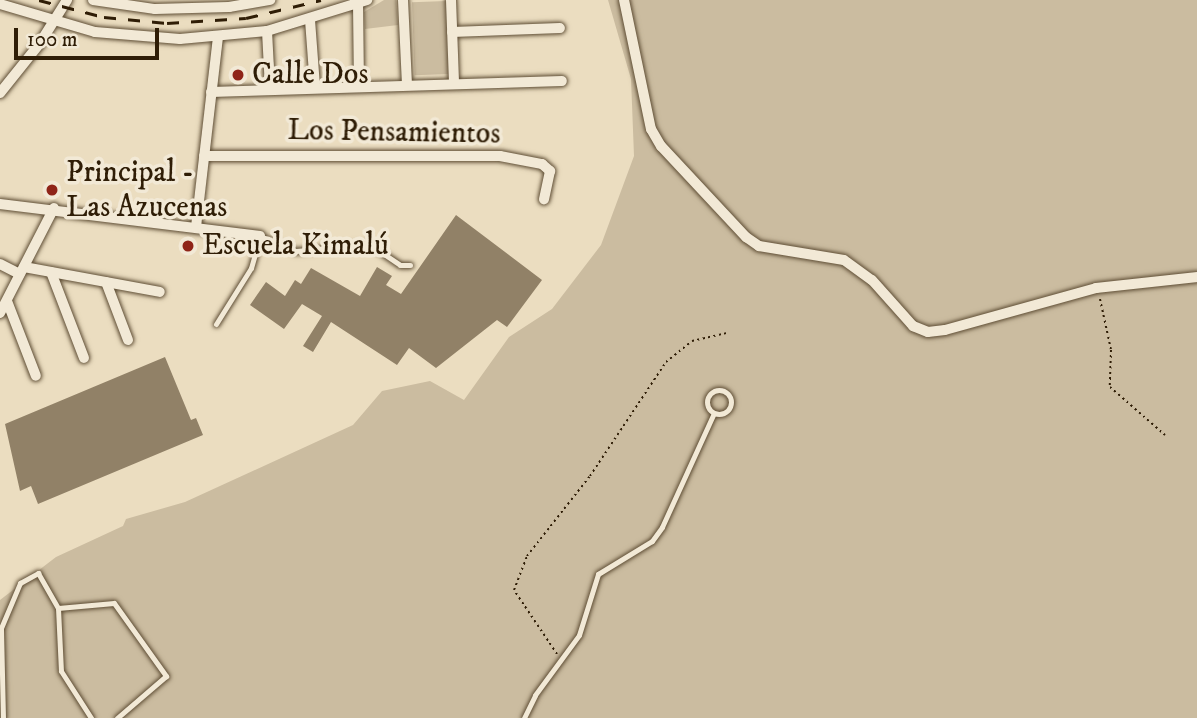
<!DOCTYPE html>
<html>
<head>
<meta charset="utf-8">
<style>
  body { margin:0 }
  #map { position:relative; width:1197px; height:718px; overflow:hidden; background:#ebddc0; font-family:"IM FELL DW Pica",serif }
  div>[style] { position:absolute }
  .green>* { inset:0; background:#cbbca0; transform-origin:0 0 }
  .building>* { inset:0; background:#918167 }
  .path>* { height:2px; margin-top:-1px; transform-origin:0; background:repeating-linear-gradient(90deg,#2f1d06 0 2px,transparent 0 5.5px) }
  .roads { filter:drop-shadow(0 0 2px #5e4d34) drop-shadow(0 0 2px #5e4d34) }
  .lane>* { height:5px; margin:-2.5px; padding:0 2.5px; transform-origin:2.5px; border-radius:2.5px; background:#f2e9d6 }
  .lane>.ring { margin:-2.5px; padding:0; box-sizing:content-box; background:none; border:5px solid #f2e9d6; border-radius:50% }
  .street>* { height:10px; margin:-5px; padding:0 5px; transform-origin:5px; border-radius:5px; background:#f2e9d6 }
  .rail>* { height:2.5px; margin-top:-1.25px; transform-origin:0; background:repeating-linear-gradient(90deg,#2f1d06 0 12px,transparent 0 24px) }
  .dots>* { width:19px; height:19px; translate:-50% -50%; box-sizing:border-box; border:4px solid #f2e9d6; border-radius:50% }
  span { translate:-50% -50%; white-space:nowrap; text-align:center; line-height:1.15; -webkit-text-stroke:7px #f2e9d6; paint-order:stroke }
  .poi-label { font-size:30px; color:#2f1d06 }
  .left { translate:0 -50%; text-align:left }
  .street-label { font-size:30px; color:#2f1d06 }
  .scale { position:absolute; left:14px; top:28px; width:145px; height:32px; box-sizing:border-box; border:4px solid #2f1d06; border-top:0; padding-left:9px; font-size:21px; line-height:24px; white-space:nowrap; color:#2f1d06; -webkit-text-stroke:5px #f2e9d6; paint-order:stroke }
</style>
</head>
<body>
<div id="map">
  <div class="green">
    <i style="clip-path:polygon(384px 0,396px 0,398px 25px,365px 29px,364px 12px)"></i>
    <i style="clip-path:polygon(608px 0,1197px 0,1197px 718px,0 718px,0 600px,56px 557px,123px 526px,126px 519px,185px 502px,353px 425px,382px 391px,430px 381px,464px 400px,509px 337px,552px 309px,601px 245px,634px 156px,631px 79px)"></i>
    <i style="left:446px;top:1px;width:73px;height:34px;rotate:88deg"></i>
  </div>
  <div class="building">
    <i style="clip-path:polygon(456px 215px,542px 280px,507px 327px,497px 320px,436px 368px,409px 348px,397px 365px,331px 322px,313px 352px,303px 346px,322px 316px,302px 304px,284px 329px,250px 305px,266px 282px,285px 296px,295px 280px,301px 284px,311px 268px,360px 296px,377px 267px,392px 276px,386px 285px,401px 294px)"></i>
    <i style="clip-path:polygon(165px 357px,191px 420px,196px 418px,203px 435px,38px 504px,31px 486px,20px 491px,5px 424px)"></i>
  </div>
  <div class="path">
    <i style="left:1100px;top:299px;width:52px;rotate:77.8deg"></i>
    <i style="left:1111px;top:350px;width:37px;rotate:92deg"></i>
    <i style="left:1110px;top:387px;width:73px;rotate:41.1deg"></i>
    <i style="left:557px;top:654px;width:77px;rotate:-123.9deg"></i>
    <i style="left:514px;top:590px;width:36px;rotate:-69deg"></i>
    <i style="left:527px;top:556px;width:102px;rotate:-51.8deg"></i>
    <i style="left:590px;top:476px;width:137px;rotate:-56.3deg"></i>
    <i style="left:666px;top:362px;width:33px;rotate:-39deg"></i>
    <i style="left:692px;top:341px;width:35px;rotate:-13deg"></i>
  </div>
  <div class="roads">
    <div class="lane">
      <i style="left:216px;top:324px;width:66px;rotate:-58deg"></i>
      <i style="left:251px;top:268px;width:33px;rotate:-74deg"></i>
      <i style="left:260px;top:236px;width:39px;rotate:23deg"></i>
      <i style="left:296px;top:251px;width:73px;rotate:-5.5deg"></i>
      <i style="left:369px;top:244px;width:37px;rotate:34deg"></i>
      <i style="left:400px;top:265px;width:10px"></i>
      <i class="ring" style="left:707px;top:390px;width:19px;height:19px"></i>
      <i style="left:58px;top:608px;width:56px;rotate:-5.1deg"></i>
      <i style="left:114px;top:603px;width:90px;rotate:54.5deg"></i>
      <i style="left:166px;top:676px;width:65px;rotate:139.4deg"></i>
      <i style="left:3px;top:718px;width:90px;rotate:-91.3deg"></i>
      <i style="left:1px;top:628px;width:49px;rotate:-67.1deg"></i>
      <i style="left:20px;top:583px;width:21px;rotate:-29deg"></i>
      <i style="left:38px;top:573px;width:40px;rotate:60.3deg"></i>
      <i style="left:58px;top:608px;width:63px;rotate:87.3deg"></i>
      <i style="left:61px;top:671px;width:56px;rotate:57.4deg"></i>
      <i style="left:524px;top:718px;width:25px;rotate:-64deg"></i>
      <i style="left:535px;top:695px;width:74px;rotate:-53.7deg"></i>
      <i style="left:579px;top:635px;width:64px;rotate:-72.7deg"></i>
      <i style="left:598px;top:574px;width:63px;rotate:-31.4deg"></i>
      <i style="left:652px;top:541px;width:17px;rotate:-54deg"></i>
      <i style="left:662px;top:527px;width:125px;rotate:-65.5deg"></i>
    </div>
    <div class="street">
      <i style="left:93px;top:0;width:63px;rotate:8.3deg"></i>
      <i style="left:155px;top:9px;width:74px;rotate:-1.5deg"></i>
      <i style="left:229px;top:7px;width:42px;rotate:-9.7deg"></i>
      <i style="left:403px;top:0;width:84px;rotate:87.3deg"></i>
      <i style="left:451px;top:0;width:83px;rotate:87.9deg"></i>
      <i style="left:624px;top:0;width:132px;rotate:78.2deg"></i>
      <i style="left:651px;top:129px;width:20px;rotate:60deg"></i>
      <i style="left:661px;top:146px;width:125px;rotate:47deg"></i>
      <i style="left:746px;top:237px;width:16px;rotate:35deg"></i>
      <i style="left:759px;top:246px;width:86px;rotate:9.4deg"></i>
      <i style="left:844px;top:260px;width:34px;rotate:36deg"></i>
      <i style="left:872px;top:280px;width:62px;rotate:48.3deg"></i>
      <i style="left:913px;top:326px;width:16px;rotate:22deg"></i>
      <i style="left:928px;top:332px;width:17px;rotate:-7deg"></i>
      <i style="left:945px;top:330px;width:157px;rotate:-15.5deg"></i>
      <i style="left:1096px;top:288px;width:102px;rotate:-6.2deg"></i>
      <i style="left:0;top:4px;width:99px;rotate:16.4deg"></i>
      <i style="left:95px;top:32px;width:85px;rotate:4.7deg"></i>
      <i style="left:180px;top:39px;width:87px;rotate:-5.3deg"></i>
      <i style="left:267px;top:31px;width:105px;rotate:-17.2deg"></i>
      <i style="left:358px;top:4px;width:82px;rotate:89.3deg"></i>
      <i style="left:310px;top:20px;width:67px;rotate:85.7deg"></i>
      <i style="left:267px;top:31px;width:57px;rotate:87deg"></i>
      <i style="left:452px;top:32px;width:108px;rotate:-2.1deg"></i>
      <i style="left:211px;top:92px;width:351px;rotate:-1.8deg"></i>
      <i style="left:0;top:93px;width:64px;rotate:-51.3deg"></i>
      <i style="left:40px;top:43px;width:51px;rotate:-57.9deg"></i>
      <i style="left:204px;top:156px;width:296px"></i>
      <i style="left:500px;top:156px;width:43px;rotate:10.8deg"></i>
      <i style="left:542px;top:164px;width:11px;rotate:41deg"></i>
      <i style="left:550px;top:171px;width:29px;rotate:102deg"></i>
      <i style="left:0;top:204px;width:262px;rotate:7deg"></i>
      <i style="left:196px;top:227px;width:190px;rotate:-83.4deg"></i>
      <i style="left:0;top:264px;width:22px;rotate:27deg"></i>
      <i style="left:24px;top:267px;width:138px;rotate:10.4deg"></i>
      <i style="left:51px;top:272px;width:92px;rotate:69deg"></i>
      <i style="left:106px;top:282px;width:62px;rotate:69.2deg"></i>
      <i style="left:7px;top:301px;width:80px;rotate:68.9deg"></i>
      <i style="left:0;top:313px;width:118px;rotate:-62.8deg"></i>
    </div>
  </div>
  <div class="rail">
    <i style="left:39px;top:0;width:67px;rotate:14.7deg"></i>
    <i style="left:104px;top:17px;width:63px;rotate:5.4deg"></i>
    <i style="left:167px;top:23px;width:79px;rotate:-3.6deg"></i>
    <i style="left:246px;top:18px;width:77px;rotate:-13.5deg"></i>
  </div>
  <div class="dots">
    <i style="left:238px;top:75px;background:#8f2418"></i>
    <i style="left:52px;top:190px;background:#8f2418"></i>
    <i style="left:188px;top:246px;background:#8f2418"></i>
  </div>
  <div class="poi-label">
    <span class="left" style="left:252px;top:75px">Calle Dos</span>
    <span class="left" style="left:66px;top:190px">Principal -<br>Las Azucenas</span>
    <span class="left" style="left:202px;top:246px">Escuela Kimalú</span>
  </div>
  <div class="street-label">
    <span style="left:394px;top:133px;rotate:1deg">Los Pensamientos</span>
  </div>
  <div class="scale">100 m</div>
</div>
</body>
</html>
